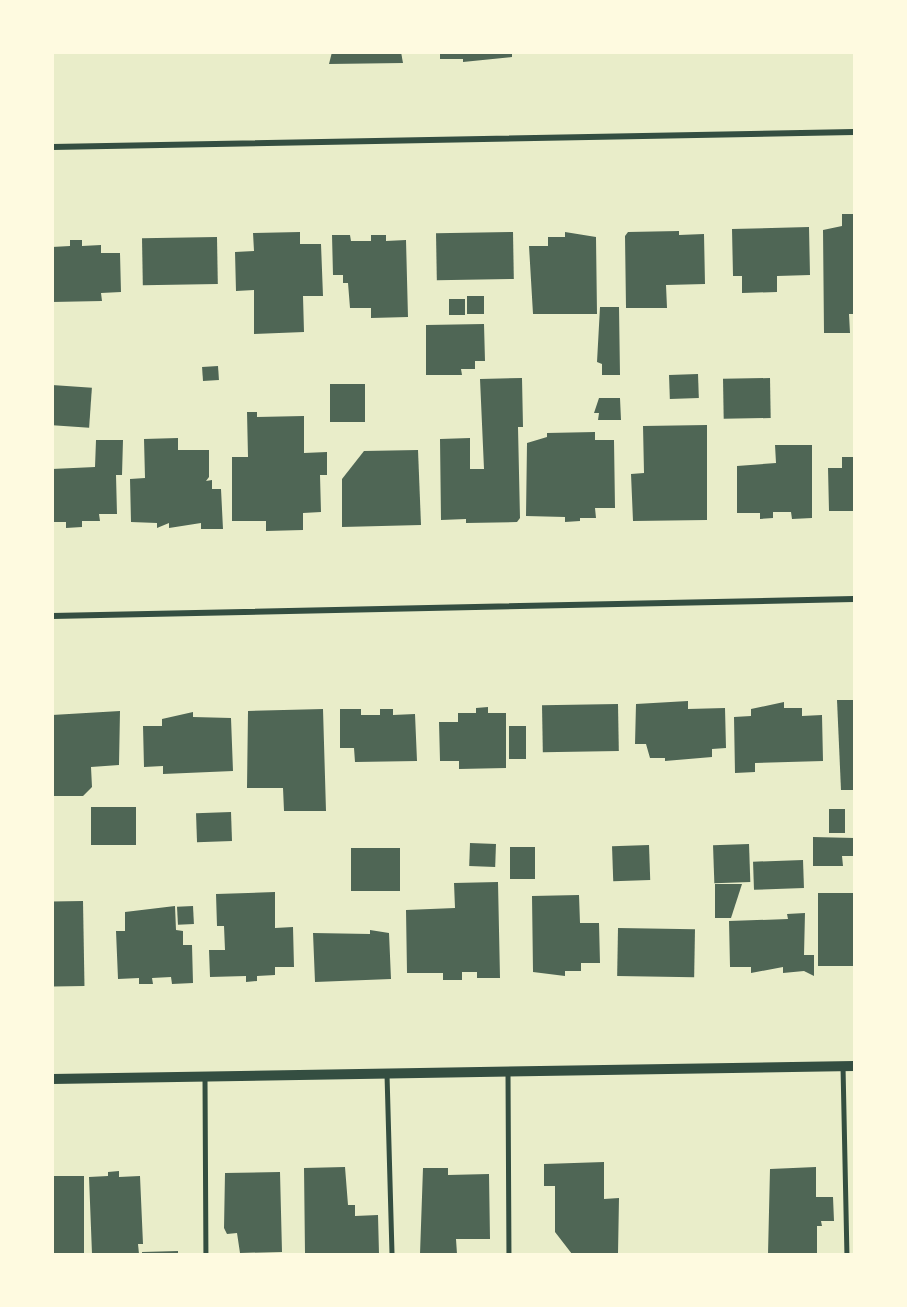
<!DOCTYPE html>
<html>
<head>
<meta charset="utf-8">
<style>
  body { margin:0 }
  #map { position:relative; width:907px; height:1307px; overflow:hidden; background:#e9edc9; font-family:Raleway,sans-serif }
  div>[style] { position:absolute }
  .building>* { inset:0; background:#4f6655; transform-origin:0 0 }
  .service>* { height:4.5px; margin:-2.25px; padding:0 2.25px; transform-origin:2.25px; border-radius:2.25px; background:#344e41 }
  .minor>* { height:6px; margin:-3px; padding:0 3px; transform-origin:3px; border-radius:3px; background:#344e41 }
  .tertiary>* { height:10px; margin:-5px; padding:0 5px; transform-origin:5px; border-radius:5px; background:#344e41 }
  span { translate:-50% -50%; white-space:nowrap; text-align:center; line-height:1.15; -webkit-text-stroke:6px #fefae0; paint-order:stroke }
  .frame { position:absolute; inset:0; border:54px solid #fefae0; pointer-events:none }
</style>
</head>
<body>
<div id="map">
  <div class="building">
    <i style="clip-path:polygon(332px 52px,401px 52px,403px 63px,329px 64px)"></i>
    <i style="clip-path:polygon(440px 52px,512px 52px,512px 57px,463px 62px,463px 59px,440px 59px)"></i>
    <i style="clip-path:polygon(842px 214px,854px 214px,854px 314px,849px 314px,850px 333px,824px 333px,823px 230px,842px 226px)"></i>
    <i style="clip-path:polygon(809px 227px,810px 275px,777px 276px,777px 292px,742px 293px,742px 276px,733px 276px,732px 229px)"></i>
    <i style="clip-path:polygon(679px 231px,679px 235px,704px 234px,705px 284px,666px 285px,667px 308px,626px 308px,625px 236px,628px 232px)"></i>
    <i style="clip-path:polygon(300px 232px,300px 244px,321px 244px,323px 296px,303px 296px,304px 332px,254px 334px,254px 290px,236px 291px,235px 252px,254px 251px,253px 233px)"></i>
    <i style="left:513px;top:232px;width:47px;height:77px;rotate:89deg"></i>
    <i style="clip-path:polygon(565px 232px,596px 237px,597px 314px,533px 314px,529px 246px,548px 246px,548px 237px,565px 237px)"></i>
    <i style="clip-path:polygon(332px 235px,350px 235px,351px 241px,371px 241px,371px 235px,386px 235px,386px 241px,406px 240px,408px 317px,371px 318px,371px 308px,350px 308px,348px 283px,343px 283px,343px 275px,333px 275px)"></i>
    <i style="left:217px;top:237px;width:47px;height:75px;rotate:89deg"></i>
    <i style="clip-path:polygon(70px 240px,82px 240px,82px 246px,101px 245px,101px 253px,120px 253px,121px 292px,101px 293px,102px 301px,52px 302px,52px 247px,70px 246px)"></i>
    <i style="left:467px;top:296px;width:17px;height:18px"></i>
    <i style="left:449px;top:299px;width:16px;height:16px"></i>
    <i style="clip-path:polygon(600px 307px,619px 307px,620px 375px,602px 375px,602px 364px,597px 362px)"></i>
    <i style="clip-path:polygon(484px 324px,485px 361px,475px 361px,475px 369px,461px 369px,462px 375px,426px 375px,426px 325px)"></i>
    <i style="left:218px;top:366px;width:14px;height:16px;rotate:86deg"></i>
    <i style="left:698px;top:374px;width:24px;height:29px;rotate:88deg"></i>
    <i style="clip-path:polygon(522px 378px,523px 427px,518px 427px,520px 518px,517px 522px,466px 523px,466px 519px,441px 520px,440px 439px,470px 438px,470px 469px,484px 469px,480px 379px)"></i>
    <i style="left:770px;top:378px;width:40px;height:47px;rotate:89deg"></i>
    <i style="left:365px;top:384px;width:38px;height:35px;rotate:90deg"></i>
    <i style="left:52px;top:385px;width:40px;height:40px;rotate:4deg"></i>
    <i style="clip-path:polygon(599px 398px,620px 398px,621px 420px,598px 420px,599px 413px,594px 413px)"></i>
    <i style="clip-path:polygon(247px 412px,257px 412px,257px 417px,304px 416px,304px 453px,327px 452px,327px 475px,320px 475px,321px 512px,303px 513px,303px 530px,266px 531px,266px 521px,232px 521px,232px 457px,248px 457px)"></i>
    <i style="clip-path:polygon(707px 425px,707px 520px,633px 521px,631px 474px,644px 473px,643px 426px)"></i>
    <i style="clip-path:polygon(595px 432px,595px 440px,614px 440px,615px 508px,595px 508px,596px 518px,580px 518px,580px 521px,565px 522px,565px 517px,526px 516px,527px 443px,547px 437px,547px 433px)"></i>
    <i style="clip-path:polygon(178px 438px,178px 450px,209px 450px,209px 477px,206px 481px,212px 480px,212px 489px,221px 489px,223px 529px,201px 529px,201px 523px,169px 528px,169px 523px,157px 528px,157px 523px,131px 522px,130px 479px,145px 478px,144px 439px)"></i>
    <i style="clip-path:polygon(96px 440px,123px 440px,122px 475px,116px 475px,117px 514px,99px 514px,100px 521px,82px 521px,82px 527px,66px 528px,66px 522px,52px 522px,52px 469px,95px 467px)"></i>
    <i style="clip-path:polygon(775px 445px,812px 445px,812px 518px,792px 519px,791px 512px,773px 512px,773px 518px,760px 519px,760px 513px,737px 513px,737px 466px,776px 463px)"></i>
    <i style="clip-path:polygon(418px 450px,421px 525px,342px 527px,342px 479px,364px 451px)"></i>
    <i style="clip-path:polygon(842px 457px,854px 457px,854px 511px,829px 511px,828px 468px,842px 468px)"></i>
    <i style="clip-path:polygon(837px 700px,854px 700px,854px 790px,841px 790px)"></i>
    <i style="clip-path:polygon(688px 701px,688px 709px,725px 708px,726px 748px,712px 749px,712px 757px,665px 761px,665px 758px,650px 758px,646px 744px,635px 744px,636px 704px)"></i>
    <i style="clip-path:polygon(784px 702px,784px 708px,802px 708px,802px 716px,822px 715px,823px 761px,755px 763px,755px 772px,735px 773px,734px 717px,751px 716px,751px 709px)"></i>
    <i style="left:618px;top:704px;width:47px;height:76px;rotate:89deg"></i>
    <i style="clip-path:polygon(488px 707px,488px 713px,506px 713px,506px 768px,459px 769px,459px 761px,440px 761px,439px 722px,458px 722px,458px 713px,476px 713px,476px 708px)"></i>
    <i style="clip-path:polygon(323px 709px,326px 811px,284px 811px,283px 788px,247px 788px,248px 711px)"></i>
    <i style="clip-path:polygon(340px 709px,361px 709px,361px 715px,380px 715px,380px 709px,393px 709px,393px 715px,415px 714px,417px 761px,355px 762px,354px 748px,340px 748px)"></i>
    <i style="clip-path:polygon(120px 711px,119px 765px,91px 767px,92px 787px,83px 796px,52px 796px,52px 715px)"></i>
    <i style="clip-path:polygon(193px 712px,193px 717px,231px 718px,233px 771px,163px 774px,163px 766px,144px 767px,143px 726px,162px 726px,162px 719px)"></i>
    <i style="left:509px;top:726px;width:17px;height:33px"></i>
    <i style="left:136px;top:807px;width:38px;height:45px;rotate:90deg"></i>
    <i style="left:829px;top:809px;width:16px;height:24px"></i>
    <i style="left:231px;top:812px;width:29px;height:35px;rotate:88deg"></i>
    <i style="clip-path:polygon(813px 837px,854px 838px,854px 856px,842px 856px,843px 866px,813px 866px)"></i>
    <i style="left:470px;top:843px;width:26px;height:23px;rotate:2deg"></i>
    <i style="left:749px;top:844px;width:38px;height:36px;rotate:88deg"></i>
    <i style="left:649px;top:845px;width:35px;height:37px;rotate:88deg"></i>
    <i style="left:510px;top:847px;width:25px;height:32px"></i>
    <i style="left:400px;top:848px;width:43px;height:49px;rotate:90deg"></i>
    <i style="left:803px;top:860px;width:28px;height:50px;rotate:88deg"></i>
    <i style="clip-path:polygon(498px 882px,500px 978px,477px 978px,477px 972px,462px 972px,462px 980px,443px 980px,443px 973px,407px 973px,406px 910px,455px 908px,454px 883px)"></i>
    <i style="clip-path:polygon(715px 884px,742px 884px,731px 918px,715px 918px)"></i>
    <i style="clip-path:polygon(275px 892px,275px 928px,293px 927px,294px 967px,275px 967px,275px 975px,257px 976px,257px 981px,246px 982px,246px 976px,210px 977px,209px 950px,225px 950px,224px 926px,217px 926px,216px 894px)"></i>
    <i style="left:818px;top:893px;width:36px;height:73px"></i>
    <i style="clip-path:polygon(579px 895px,580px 923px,599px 923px,600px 963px,581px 963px,581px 971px,565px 971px,565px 976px,533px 972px,532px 896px)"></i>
    <i style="left:83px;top:901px;width:85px;height:31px;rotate:89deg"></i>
    <i style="clip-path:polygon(175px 906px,176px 930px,183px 931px,183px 945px,192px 945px,193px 983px,172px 984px,171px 977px,152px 978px,153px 984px,139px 984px,139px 978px,118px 979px,116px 931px,125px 931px,125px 912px)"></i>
    <i style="left:193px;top:906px;width:18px;height:16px;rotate:87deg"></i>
    <i style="clip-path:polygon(805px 913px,804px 955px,814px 955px,814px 976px,804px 971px,783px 973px,783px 967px,751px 973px,751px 967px,730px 967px,729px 921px,788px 919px,787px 914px)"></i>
    <i style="left:618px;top:928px;width:77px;height:48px;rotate:1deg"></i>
    <i style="clip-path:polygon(370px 930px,389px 933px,391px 979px,315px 982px,313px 933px,370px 934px)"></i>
    <i style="clip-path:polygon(604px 1162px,604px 1199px,619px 1198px,618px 1254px,572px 1254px,555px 1232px,555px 1186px,544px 1186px,544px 1164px)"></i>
    <i style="clip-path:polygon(345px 1167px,348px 1205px,355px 1205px,355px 1216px,378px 1215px,379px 1254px,305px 1254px,304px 1168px)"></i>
    <i style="clip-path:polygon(816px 1167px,816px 1197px,833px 1197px,834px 1221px,821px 1221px,822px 1226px,817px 1226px,817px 1254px,768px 1254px,770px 1169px)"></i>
    <i style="clip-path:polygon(423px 1168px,448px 1168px,448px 1175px,489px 1174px,490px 1239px,456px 1239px,457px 1254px,420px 1254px)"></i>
    <i style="clip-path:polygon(119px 1171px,119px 1177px,140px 1176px,143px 1244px,138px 1244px,139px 1254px,92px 1254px,89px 1177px,108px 1176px,108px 1172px)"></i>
    <i style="clip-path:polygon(280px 1172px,282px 1252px,240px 1253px,237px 1233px,227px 1234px,224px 1228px,225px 1173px)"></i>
    <i style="left:52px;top:1176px;width:32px;height:78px"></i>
    <i style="clip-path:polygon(178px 1251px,178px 1254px,142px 1254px,142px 1252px)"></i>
  </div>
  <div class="service">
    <i style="left:843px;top:1066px;width:188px;rotate:88.8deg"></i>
    <i style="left:508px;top:1072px;width:182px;rotate:89.7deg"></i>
    <i style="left:387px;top:1074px;width:180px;rotate:88.4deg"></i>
    <i style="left:205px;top:1077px;width:177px;rotate:89.7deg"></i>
  </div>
  <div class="minor">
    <i style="left:52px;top:147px;width:802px;rotate:-1.07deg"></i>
    <i style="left:52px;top:616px;width:802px;rotate:-1.21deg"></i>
  </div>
  <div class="tertiary">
    <i style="left:52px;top:1079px;width:802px;rotate:-0.93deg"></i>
  </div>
  <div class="frame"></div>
</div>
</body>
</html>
